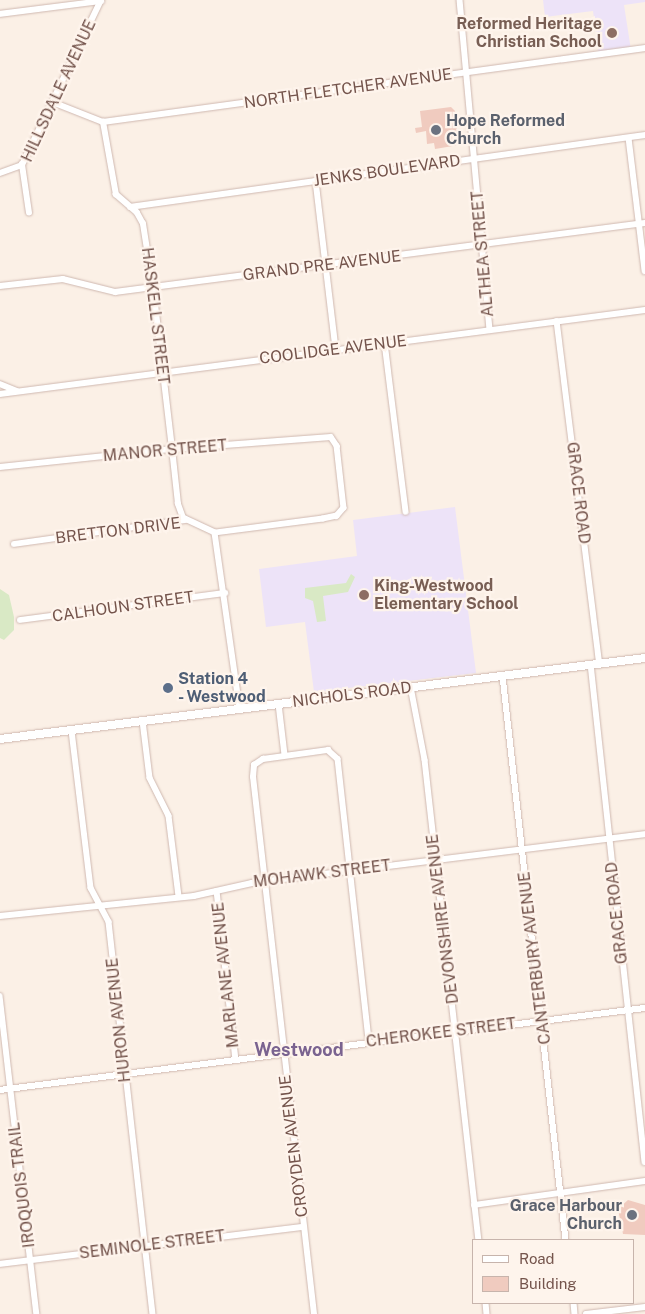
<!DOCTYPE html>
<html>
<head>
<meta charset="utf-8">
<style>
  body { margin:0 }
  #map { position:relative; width:645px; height:1314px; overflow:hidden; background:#fbf0e6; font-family:"Public Sans",sans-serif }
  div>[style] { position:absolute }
  .education>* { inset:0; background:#ede3f8 }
  .green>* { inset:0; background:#d9e9c5 }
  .building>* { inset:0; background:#f0cbbf }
  .roads { filter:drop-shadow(0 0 1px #cfb8b0) drop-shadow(0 0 1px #cfb8b0) }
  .street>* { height:5.5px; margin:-2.75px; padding:0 2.75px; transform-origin:2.75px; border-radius:2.75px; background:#fff }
  .secondary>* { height:8px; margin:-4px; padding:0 4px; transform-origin:4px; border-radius:4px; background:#fff }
  .dots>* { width:14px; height:14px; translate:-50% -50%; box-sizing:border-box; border:2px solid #fef4ec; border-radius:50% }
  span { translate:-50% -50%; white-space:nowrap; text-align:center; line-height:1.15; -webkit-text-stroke:4.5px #fef4ec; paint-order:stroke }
  .education-label { font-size:16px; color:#785e54; font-weight:700 }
  .right { translate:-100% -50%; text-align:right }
  .left { translate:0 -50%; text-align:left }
  .street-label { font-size:16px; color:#74544c }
  .worship-label { font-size:16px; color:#5b616d; font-weight:700 }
  .service-label { font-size:16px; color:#4e5e75; font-weight:700 }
  .neighbourhood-label { font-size:18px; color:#7a6390; font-weight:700 }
  .legend { position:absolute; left:472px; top:1239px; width:162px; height:65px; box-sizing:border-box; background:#fef4ec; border:1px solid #c7b4ac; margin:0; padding:6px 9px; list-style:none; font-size:15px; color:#74544c }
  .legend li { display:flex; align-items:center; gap:10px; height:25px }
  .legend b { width:25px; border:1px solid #c7b4ac }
</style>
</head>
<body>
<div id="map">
  <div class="education">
    <i style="clip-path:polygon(543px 0,645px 0,645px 2px,624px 5px,631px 50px,599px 55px,593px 11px,545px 17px)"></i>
    <i style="clip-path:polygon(455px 507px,476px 673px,314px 692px,305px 622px,266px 627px,259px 569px,357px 556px,353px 520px)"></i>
  </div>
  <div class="green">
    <i style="clip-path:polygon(351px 574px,355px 577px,348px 592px,323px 596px,326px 621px,317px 622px,313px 601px,305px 598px,305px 588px,346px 583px)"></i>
    <i style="clip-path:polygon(0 589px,9px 595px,14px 617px,14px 630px,4px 640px,0 638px)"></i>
  </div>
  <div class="building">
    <i style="clip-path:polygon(451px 107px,455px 111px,459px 145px,435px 149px,434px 143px,427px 144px,426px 131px,416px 133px,415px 128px,422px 127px,420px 111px)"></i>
    <i style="clip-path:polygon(628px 1200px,645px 1205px,645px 1235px,623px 1234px,618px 1209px)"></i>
  </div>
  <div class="roads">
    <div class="street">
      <i style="left:460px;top:0;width:331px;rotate:84.8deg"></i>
      <i style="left:0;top:14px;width:102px;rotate:-7.3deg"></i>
      <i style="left:55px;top:103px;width:52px;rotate:21.6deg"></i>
      <i style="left:103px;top:122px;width:547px;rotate:-7.77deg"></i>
      <i style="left:629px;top:138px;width:134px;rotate:83.1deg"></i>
      <i style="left:0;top:173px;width:23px;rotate:-20deg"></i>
      <i style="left:316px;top:181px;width:169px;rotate:83.2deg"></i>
      <i style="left:130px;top:207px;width:520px;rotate:-7.96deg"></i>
      <i style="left:29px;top:213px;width:49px;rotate:-98.3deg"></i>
      <i style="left:22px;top:165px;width:183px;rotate:-64.4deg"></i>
      <i style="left:0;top:286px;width:63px;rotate:-6.3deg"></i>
      <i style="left:63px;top:279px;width:54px;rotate:14deg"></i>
      <i style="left:115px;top:292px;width:534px;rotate:-7.42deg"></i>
      <i style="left:557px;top:321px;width:346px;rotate:82.9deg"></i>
      <i style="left:385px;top:343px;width:170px;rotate:82.9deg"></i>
      <i style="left:0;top:384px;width:18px;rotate:22deg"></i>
      <i style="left:0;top:394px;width:650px;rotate:-7.42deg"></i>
      <i style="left:0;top:467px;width:173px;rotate:-6deg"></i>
      <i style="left:172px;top:449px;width:159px;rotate:-4.3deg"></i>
      <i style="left:331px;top:437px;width:11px;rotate:56deg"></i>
      <i style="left:337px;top:446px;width:62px;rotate:83.6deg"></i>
      <i style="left:344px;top:508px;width:11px;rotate:131deg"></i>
      <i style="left:337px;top:516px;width:14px;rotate:168deg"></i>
      <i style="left:323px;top:519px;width:109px;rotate:172.6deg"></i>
      <i style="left:215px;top:533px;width:35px;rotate:-155deg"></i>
      <i style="left:183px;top:518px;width:15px;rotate:-110deg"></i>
      <i style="left:178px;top:504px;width:55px;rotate:-96.2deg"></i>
      <i style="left:172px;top:449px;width:162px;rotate:-96.7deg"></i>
      <i style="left:153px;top:288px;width:65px;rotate:-98.9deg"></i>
      <i style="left:143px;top:224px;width:13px;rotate:-119deg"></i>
      <i style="left:137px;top:213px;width:28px;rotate:-139deg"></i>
      <i style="left:116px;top:195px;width:74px;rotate:-100.1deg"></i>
      <i style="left:215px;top:533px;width:178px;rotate:81.9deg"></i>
      <i style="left:14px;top:544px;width:173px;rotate:-8deg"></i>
      <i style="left:20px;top:620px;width:207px;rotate:-7.5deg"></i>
      <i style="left:591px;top:664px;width:501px;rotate:83.81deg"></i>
      <i style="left:503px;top:676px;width:568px;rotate:83.63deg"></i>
      <i style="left:411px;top:687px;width:74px;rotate:79.1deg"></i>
      <i style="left:425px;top:760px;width:483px;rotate:83.6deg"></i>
      <i style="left:279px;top:704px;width:51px;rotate:83.3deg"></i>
      <i style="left:143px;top:721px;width:57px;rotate:83deg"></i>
      <i style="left:150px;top:778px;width:42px;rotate:63.4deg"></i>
      <i style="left:169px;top:816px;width:81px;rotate:82.9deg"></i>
      <i style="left:72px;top:731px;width:158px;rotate:83.1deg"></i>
      <i style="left:91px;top:888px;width:38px;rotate:62deg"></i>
      <i style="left:109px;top:922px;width:394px;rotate:83.6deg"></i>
      <i style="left:217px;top:891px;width:170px;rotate:83.6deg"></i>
      <i style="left:0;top:916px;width:195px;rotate:-5.9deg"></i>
      <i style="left:194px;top:896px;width:59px;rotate:-12.6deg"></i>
      <i style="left:252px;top:883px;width:396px;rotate:-7.1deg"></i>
      <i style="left:0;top:996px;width:320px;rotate:83.4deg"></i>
      <i style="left:0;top:1090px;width:650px;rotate:-7.25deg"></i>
      <i style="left:474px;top:1205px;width:173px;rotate:-8deg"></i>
      <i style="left:0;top:1264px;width:305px;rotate:-7deg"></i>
      <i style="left:486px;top:1303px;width:11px;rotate:85deg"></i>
      <i style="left:574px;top:1303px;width:11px;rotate:85deg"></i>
      <i style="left:314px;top:1314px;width:540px;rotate:-96.48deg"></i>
      <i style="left:253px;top:777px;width:12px;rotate:-85deg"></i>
      <i style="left:254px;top:765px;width:11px;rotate:-34deg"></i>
      <i style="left:263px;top:759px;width:66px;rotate:-7.9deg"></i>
      <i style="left:328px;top:750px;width:13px;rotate:42deg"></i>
      <i style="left:338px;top:759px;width:285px;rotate:83.7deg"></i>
      <i style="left:586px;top:1314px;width:59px;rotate:-6.8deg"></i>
    </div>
    <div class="secondary">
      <i style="left:0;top:739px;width:650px;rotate:-7.16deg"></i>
    </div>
  </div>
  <div class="dots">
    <i style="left:612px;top:33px;background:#8d6e63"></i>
    <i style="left:436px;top:130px;background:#6b7280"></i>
    <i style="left:364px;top:595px;background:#8d6e63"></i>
    <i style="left:168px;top:688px;background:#5c6f8a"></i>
    <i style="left:632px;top:1215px;background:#6b7280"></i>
  </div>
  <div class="education-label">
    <span class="right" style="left:602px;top:33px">Reformed Heritage<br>Christian School</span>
    <span class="left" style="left:374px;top:595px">King-Westwood<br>Elementary School</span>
  </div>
  <div class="street-label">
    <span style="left:348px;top:89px;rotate:-8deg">NORTH FLETCHER AVENUE</span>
    <span style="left:59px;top:91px;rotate:-65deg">HILLSDALE AVENUE</span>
    <span style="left:387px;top:171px;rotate:-8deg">JENKS BOULEVARD</span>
    <span style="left:483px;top:254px;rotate:-95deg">ALTHEA STREET</span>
    <span style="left:322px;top:266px;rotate:-7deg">GRAND PRE AVENUE</span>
    <span style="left:155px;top:316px;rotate:83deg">HASKELL STREET</span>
    <span style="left:333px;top:350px;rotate:-7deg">COOLIDGE AVENUE</span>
    <span style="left:165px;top:451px;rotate:-5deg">MANOR STREET</span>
    <span style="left:578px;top:493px;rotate:83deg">GRACE ROAD</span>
    <span style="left:118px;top:531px;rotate:-7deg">BRETTON DRIVE</span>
    <span style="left:123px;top:607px;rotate:-8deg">CALHOUN STREET</span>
    <span style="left:352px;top:695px;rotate:-7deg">NICHOLS ROAD</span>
    <span style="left:322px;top:874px;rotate:-7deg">MOHAWK STREET</span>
    <span style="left:617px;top:913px;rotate:-96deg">GRACE ROAD</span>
    <span style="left:443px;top:919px;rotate:-97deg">DEVONSHIRE AVENUE</span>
    <span style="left:535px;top:958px;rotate:-97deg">CANTERBURY AVENUE</span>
    <span style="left:226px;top:975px;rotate:-96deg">MARLANE AVENUE</span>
    <span style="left:119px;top:1020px;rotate:-96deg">HURON AVENUE</span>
    <span style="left:441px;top:1033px;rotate:-7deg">CHEROKEE STREET</span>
    <span style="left:294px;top:1146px;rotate:-97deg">CROYDEN AVENUE</span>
    <span style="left:22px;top:1185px;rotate:-97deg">IROQUOIS TRAIL</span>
    <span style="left:152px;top:1245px;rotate:-7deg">SEMINOLE STREET</span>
  </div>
  <div class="worship-label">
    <span class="left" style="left:446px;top:130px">Hope Reformed<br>Church</span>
    <span class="right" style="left:622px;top:1215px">Grace Harbour<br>Church</span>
  </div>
  <div class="service-label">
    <span class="left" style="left:178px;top:688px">Station 4<br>- Westwood</span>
  </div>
  <div class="neighbourhood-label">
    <span style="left:299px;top:1050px">Westwood</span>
  </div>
  <ul class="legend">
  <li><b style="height:6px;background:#fff"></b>Road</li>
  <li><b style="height:14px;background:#f0cbbf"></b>Building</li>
  </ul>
</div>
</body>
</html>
